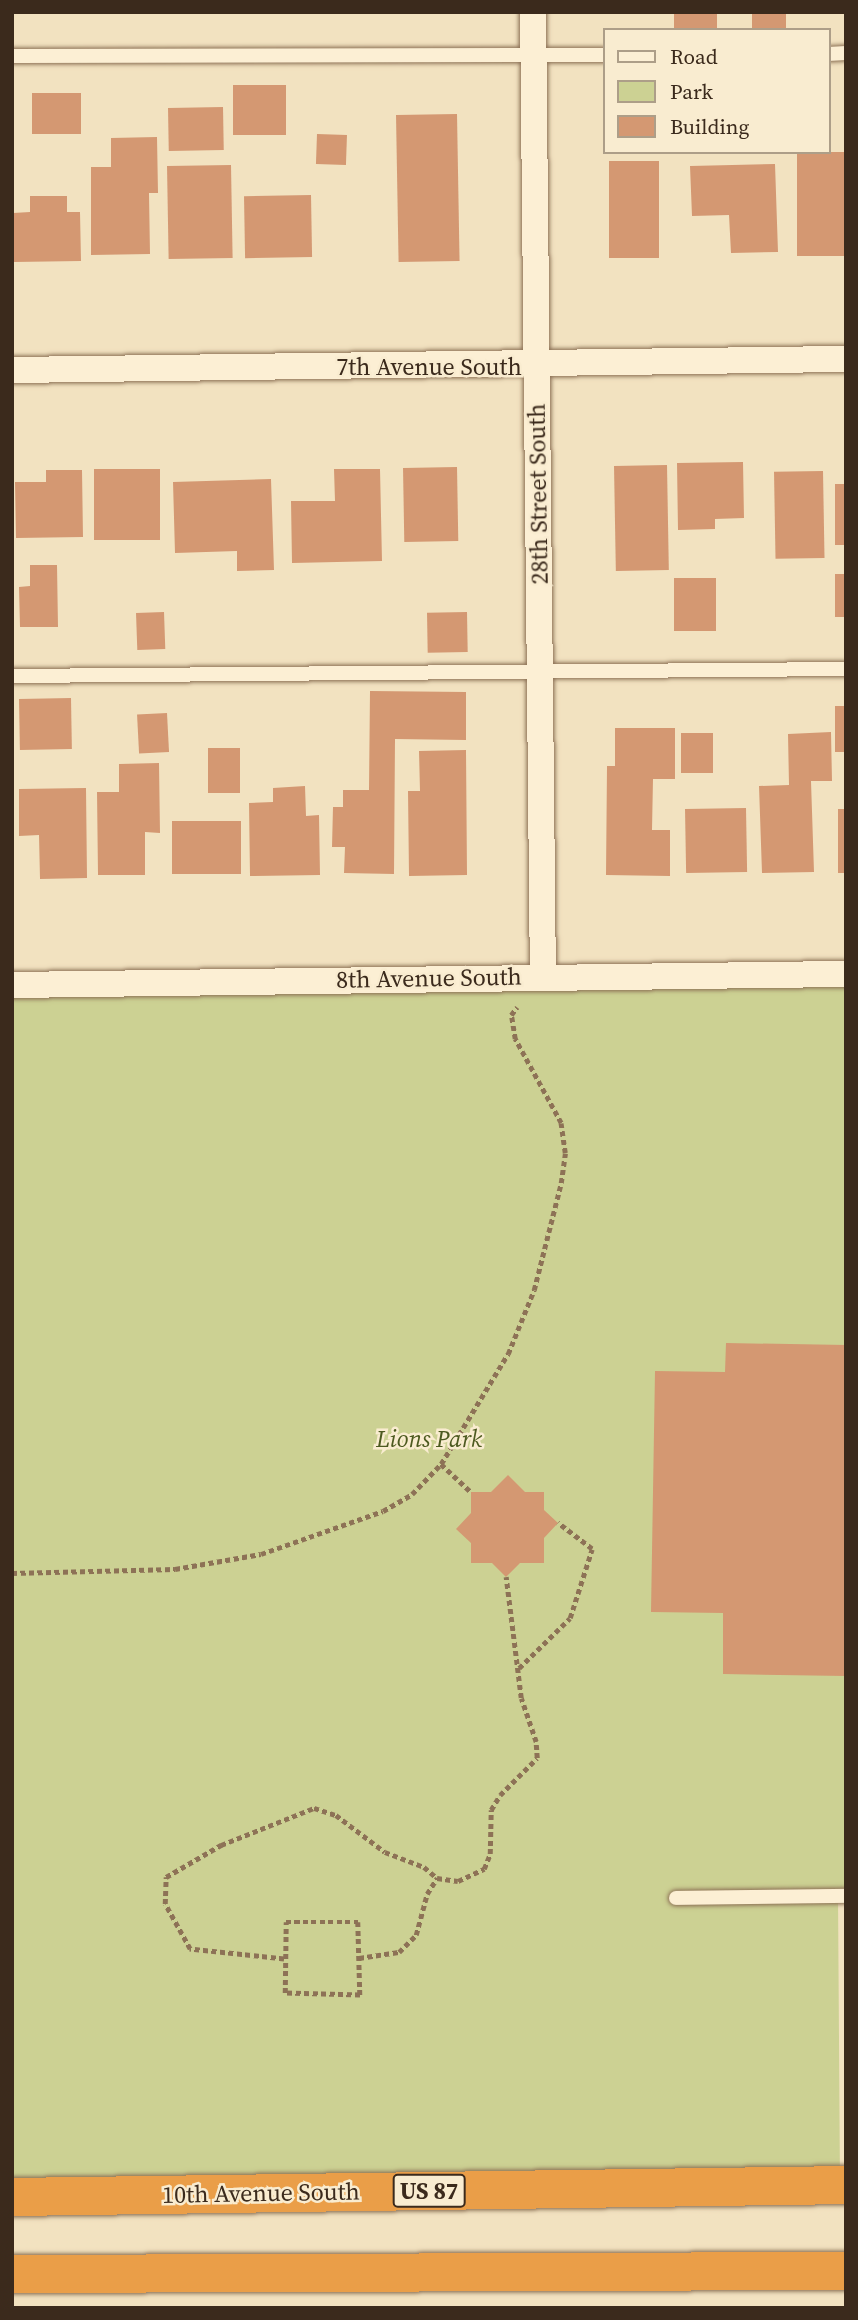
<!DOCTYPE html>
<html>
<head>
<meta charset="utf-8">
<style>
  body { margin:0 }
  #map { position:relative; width:858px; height:2320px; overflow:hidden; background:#f2e2c0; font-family:"Source Serif 4",serif }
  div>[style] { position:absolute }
  .green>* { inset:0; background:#ccd193 }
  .building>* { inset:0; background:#d49872; transform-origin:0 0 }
  .path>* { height:4.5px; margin-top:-2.25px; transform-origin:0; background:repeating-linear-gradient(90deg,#8d7256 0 5px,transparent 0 8.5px) }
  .roads { filter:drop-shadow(0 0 2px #8d7256) drop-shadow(0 0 2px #8d7256) }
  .lane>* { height:14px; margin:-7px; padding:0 7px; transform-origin:7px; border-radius:7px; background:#fcefd4 }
  .street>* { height:26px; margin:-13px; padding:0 13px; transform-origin:13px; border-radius:13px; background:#fcefd4 }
  .highway>* { height:38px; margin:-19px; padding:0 19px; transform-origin:19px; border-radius:19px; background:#ea9e48 }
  span { translate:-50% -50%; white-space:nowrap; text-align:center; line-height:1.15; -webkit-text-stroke:5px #f9ecd0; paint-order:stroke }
  .shield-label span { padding:2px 5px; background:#f9ecd0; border:2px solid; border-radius:5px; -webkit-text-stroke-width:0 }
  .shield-label { font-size:23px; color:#3b2a1c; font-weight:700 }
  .street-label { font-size:24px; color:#3b2a1c }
  .park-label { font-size:24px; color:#4d5a20; font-style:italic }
  .frame { position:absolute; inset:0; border:14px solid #3b2a1c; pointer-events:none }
  .legend { position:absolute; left:603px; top:28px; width:228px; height:126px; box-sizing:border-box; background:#f9ecd0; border:2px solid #ad9e88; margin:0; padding:9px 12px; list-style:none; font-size:21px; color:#3b2a1c }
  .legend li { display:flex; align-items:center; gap:14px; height:35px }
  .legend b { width:35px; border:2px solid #ad9e88 }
</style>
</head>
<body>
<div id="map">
  <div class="green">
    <i style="clip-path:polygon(846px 975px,846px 1894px,838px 1894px,840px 2185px,12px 2196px,12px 985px)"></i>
  </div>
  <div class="building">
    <i style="left:674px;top:12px;width:43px;height:18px"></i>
    <i style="left:752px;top:12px;width:34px;height:16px"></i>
    <i style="left:233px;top:85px;width:53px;height:50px"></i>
    <i style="left:32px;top:93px;width:49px;height:41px"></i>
    <i style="left:223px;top:107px;width:43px;height:55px;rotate:89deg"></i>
    <i style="left:457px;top:114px;width:147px;height:61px;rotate:89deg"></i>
    <i style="left:317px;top:134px;width:30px;height:30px;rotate:2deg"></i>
    <i style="clip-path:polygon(157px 137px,158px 193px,149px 193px,150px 254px,91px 255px,91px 167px,111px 167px,111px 138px)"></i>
    <i style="left:846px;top:152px;width:104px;height:49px;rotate:90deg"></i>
    <i style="left:609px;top:161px;width:50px;height:97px"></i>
    <i style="clip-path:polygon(775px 164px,778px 252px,731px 253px,729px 215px,692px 216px,690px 166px)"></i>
    <i style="left:231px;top:165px;width:93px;height:64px;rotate:89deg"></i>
    <i style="left:311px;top:195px;width:62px;height:67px;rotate:89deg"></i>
    <i style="clip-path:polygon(30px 196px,67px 196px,67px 212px,80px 212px,81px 261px,14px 262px,13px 213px,30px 212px)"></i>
    <i style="clip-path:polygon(743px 462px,744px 518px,715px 519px,715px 529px,678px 530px,677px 463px)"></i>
    <i style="left:667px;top:465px;width:105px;height:53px;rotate:89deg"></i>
    <i style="left:457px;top:467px;width:74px;height:54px;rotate:89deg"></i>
    <i style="left:160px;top:469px;width:71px;height:66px;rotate:90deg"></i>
    <i style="clip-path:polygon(334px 469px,380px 469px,382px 561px,292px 563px,291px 501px,335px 501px)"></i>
    <i style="clip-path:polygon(46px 470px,82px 470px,83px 537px,16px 538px,15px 482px,46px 482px)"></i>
    <i style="left:823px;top:471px;width:87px;height:49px;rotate:89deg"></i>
    <i style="clip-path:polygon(271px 479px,274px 570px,237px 571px,237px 551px,175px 553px,173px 482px)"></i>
    <i style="left:835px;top:484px;width:11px;height:61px"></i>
    <i style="clip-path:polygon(30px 565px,57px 565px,58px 627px,20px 627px,19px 587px,30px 586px)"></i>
    <i style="left:846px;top:574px;width:43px;height:11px;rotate:90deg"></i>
    <i style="left:674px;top:578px;width:42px;height:53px"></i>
    <i style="left:164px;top:612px;width:37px;height:28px;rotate:88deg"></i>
    <i style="left:467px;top:612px;width:40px;height:40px;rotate:89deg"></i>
    <i style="clip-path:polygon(370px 691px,466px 692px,466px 740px,395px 739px,394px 874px,344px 873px,345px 847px,332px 847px,333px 807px,343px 807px,343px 790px,369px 790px)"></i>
    <i style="left:71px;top:698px;width:51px;height:52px;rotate:89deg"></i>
    <i style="left:835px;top:706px;width:11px;height:46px"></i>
    <i style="left:167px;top:713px;width:39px;height:30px;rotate:87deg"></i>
    <i style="clip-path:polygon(615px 728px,675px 728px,675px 779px,653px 779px,652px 830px,670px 830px,670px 876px,606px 875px,607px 766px,615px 766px)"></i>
    <i style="clip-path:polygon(831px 732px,832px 781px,811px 781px,814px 872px,762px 873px,759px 786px,789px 785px,788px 734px)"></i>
    <i style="left:681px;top:733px;width:32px;height:40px"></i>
    <i style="left:208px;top:748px;width:32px;height:45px"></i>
    <i style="clip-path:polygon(466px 750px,467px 875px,409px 876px,408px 791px,420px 791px,419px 751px)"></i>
    <i style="clip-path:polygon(159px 763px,160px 833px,145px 832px,145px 875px,98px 875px,97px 792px,119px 792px,119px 764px)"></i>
    <i style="clip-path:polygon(305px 786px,306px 816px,319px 815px,320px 875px,250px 876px,249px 803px,273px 802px,273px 788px)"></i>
    <i style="clip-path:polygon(86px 788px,87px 878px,40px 879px,39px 835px,19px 836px,19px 789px)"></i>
    <i style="left:746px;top:808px;width:64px;height:61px;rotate:89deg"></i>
    <i style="left:838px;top:809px;width:8px;height:64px"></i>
    <i style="left:241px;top:821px;width:53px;height:69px;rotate:90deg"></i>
    <i style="clip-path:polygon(726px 1343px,846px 1345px,846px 1676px,723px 1674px,723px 1613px,651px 1612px,655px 1371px,725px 1372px)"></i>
    <i style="clip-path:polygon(508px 1475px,525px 1492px,544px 1492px,544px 1510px,558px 1523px,544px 1538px,544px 1563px,520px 1563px,506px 1577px,492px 1563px,471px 1563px,471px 1543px,456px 1529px,471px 1513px,471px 1492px,491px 1492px)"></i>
  </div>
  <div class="path">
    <i style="left:441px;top:1464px;width:41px;rotate:43deg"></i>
    <i style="left:12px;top:1573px;width:163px;rotate:-1.4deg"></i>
    <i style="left:175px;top:1569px;width:87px;rotate:-9.9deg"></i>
    <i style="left:261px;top:1554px;width:129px;rotate:-19.4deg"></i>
    <i style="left:383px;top:1511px;width:34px;rotate:-30deg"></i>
    <i style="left:412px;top:1494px;width:42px;rotate:-46deg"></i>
    <i style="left:441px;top:1464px;width:129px;rotate:-58.7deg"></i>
    <i style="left:508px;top:1354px;width:69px;rotate:-67.9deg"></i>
    <i style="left:534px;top:1290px;width:110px;rotate:-75.8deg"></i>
    <i style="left:561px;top:1183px;width:30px;rotate:-82deg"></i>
    <i style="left:565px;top:1153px;width:30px;rotate:-98deg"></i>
    <i style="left:561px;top:1123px;width:96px;rotate:-118.7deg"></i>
    <i style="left:515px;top:1039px;width:24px;rotate:-99deg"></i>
    <i style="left:511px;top:1015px;width:10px;rotate:-53deg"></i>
    <i style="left:519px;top:1668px;width:71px;rotate:-44.4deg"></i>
    <i style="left:570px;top:1618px;width:72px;rotate:-72.3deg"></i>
    <i style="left:592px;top:1549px;width:43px;rotate:-142.6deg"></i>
    <i style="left:286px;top:1922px;width:72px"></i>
    <i style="left:358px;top:1922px;width:73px;rotate:88.4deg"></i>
    <i style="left:360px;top:1995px;width:75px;rotate:-178.5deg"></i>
    <i style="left:285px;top:1993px;width:71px;rotate:-89.2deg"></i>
    <i style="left:359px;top:1958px;width:40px;rotate:-8.5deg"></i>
    <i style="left:399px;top:1952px;width:24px;rotate:-45deg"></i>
    <i style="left:416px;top:1935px;width:42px;rotate:-75deg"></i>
    <i style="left:427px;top:1894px;width:19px;rotate:-58deg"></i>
    <i style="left:284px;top:1959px;width:95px;rotate:-173.9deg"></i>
    <i style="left:190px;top:1949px;width:51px;rotate:-119.1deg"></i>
    <i style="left:165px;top:1904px;width:27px;rotate:-88deg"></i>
    <i style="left:166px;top:1877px;width:64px;rotate:-30.2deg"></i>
    <i style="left:221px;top:1845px;width:100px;rotate:-21.7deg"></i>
    <i style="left:314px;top:1808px;width:23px;rotate:18deg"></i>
    <i style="left:336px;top:1815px;width:61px;rotate:37.1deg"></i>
    <i style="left:385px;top:1852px;width:42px;rotate:21deg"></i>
    <i style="left:424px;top:1867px;width:17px;rotate:40deg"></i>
    <i style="left:437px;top:1878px;width:21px;rotate:8deg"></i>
    <i style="left:458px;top:1881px;width:29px;rotate:-25deg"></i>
    <i style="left:484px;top:1869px;width:16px;rotate:-68deg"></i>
    <i style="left:490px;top:1854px;width:44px;rotate:-88.7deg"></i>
    <i style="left:491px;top:1810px;width:17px;rotate:-59deg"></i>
    <i style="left:500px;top:1795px;width:52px;rotate:-45deg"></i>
    <i style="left:537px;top:1758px;width:16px;rotate:-94deg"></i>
    <i style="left:536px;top:1742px;width:46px;rotate:-108.8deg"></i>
    <i style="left:521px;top:1698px;width:122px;rotate:-97.1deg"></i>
  </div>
  <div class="roads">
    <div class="lane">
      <i style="left:828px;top:54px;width:18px;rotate:-3deg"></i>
      <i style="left:12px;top:56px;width:592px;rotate:-0.1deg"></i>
      <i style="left:12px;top:676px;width:834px;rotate:-0.48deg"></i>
      <i style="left:676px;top:1898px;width:170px;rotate:-0.7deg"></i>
    </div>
    <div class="street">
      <i style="left:533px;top:12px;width:964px;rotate:89.41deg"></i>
      <i style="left:12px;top:370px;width:834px;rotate:-0.76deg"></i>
      <i style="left:12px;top:985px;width:834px;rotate:-0.76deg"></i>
    </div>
    <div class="highway">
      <i style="left:12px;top:2197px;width:834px;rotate:-0.82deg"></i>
      <i style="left:12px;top:2274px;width:834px;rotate:-0.21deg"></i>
    </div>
  </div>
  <div class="shield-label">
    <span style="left:429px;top:2191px">US 87</span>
  </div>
  <div class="street-label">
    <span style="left:429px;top:367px">7th Avenue South</span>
    <span style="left:538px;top:494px;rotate:-91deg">28th Street South</span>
    <span style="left:429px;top:978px;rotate:-1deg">8th Avenue South</span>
    <span style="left:261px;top:2193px;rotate:-1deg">10th Avenue South</span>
  </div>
  <div class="park-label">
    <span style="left:429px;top:1439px">Lions Park</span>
  </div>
  <div class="frame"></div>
  <ul class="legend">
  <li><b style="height:9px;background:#fcefd4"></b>Road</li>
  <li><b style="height:19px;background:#ccd193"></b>Park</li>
  <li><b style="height:19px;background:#d49872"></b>Building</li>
  </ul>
</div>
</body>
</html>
